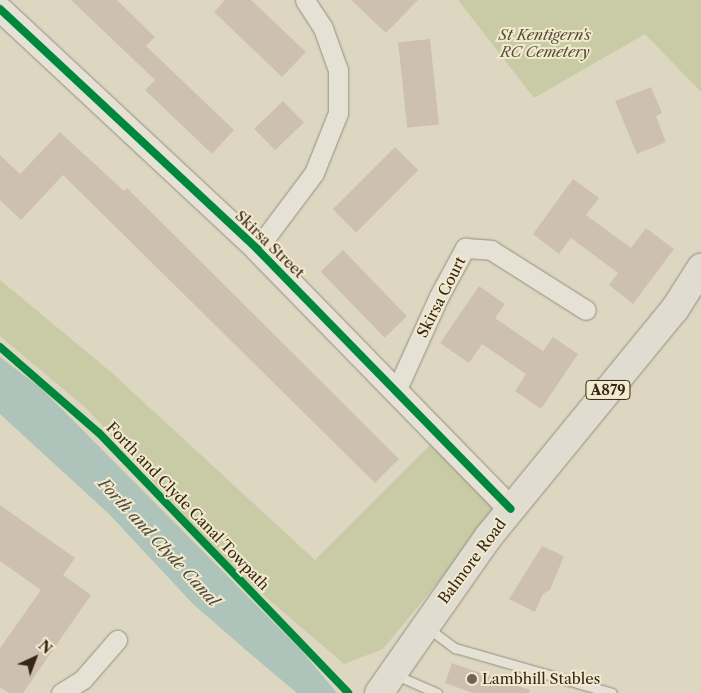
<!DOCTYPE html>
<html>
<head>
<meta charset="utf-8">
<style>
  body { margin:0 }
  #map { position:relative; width:701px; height:693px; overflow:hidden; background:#ddd7c1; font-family:"Libre Caslon Text",serif }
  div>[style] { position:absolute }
  .green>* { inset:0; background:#c8cba5 }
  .water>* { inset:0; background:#aec3b9 }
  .building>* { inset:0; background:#cec0b1; transform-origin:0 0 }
  .roads { filter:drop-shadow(0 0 1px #948e80) drop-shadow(0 0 1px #948e80) }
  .service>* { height:9px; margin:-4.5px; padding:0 4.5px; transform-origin:4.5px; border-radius:4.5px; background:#e5e1d5 }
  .minor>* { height:19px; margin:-9.5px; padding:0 9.5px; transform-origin:9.5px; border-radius:9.5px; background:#e5e1d5 }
  .tertiary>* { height:24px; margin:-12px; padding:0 12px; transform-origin:12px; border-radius:12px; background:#e5e1d5 }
  .primary>* { height:28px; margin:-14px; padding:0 14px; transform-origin:14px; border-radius:14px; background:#e0dccf }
  .cycleway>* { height:8px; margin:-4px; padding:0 4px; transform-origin:4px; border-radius:4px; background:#00873e }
  .dots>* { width:14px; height:14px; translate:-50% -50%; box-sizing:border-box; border:2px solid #f1eace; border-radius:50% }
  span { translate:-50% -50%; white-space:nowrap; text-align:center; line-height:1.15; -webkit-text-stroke:4px #f1eace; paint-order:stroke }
  .shield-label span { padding:1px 4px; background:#f1eace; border:1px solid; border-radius:4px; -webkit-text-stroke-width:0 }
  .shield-label { font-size:14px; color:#372617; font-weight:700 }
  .park-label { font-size:15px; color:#574d35; font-style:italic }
  .street-label { font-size:15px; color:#372617 }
  .poi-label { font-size:15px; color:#372617 }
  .left { translate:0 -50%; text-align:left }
  .water-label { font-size:16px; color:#504b3e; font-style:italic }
  .north { position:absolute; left:10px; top:633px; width:50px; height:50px; -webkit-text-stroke:4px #f1eace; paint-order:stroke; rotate:43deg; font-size:14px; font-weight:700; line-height:20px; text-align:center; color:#372617 }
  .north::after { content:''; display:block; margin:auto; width:18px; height:22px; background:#372617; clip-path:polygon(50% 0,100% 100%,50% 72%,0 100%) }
</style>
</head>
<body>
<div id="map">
  <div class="green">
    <i style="clip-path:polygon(458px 0,701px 0,701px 92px,645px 34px,534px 98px)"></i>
    <i style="clip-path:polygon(0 280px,112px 373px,315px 560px,436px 439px,500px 507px,383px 649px,344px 664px,232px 568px,86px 408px,0 336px)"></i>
  </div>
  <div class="water">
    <i style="clip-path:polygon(0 357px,42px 389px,301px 650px,337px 693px,297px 693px,254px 657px,193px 604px,109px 514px,0 414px)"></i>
  </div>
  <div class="building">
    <i style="clip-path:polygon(71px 0,117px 0,155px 37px,146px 46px,234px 130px,212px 154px,145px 90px,155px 80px)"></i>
    <i style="clip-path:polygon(225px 0,251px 0,306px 52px,282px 77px,214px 12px)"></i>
    <i style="clip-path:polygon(351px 0,418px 0,386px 33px)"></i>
    <i style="left:430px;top:39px;width:86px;height:32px;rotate:84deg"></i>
    <i style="clip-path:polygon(651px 87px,662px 113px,656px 116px,666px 142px,637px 154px,615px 101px)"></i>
    <i style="left:283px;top:101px;width:30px;height:40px;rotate:46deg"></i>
    <i style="clip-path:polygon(60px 132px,124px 191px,127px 188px,399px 459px,375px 483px,63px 175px,21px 220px,0 200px,0 155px,20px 174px)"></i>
    <i style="left:395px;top:147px;width:33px;height:88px;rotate:45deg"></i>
    <i style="clip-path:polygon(573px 179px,599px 198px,586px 215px,631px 248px,646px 228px,674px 249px,633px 304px,609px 285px,618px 273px,571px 238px,559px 254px,533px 234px)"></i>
    <i style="left:343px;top:250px;width:92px;height:31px;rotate:46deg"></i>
    <i style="clip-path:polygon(479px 286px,505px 304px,495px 318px,543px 351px,553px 337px,578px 354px,541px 409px,515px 391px,526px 374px,482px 344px,469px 363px,440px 343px)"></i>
    <i style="clip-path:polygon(0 505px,75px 558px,63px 575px,91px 595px,23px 693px,9px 693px,0 687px,0 648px,41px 590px,0 561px)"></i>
    <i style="clip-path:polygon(542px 546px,564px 556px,550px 590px,543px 594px,535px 612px,509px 599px)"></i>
    <i style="clip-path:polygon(452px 663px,530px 690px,529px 693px,473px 693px,445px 683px)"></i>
  </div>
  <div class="roads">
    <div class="service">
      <i style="left:428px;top:628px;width:34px;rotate:37deg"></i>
      <i style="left:455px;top:648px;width:163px;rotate:16deg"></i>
      <i style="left:396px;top:675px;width:45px;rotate:23.7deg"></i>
    </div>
    <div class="minor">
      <i style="left:257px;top:249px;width:95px;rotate:-53.1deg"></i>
      <i style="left:314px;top:173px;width:65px;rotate:-68.2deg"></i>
      <i style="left:338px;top:113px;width:43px;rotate:-90deg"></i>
      <i style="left:338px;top:70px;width:45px;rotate:-109.7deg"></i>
      <i style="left:323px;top:28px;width:33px;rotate:-123deg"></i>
      <i style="left:397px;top:389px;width:102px;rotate:-65.7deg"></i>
      <i style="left:439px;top:296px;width:55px;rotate:-61.6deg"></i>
      <i style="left:465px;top:248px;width:26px;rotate:4deg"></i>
      <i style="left:491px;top:250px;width:112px;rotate:32.3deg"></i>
      <i style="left:61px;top:693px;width:26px;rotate:-32deg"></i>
      <i style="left:83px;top:679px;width:52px;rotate:-48.9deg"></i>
    </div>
    <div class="tertiary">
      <i style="left:0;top:9px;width:352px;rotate:43deg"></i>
      <i style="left:257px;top:249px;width:363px;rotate:45.7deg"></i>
    </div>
    <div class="primary">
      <i style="left:379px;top:693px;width:192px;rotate:-55deg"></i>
      <i style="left:489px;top:536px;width:293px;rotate:-50.7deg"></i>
      <i style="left:675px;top:309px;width:49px;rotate:-57.6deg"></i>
    </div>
  </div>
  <div class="cycleway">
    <i style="left:0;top:9px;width:352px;rotate:43deg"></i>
    <i style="left:257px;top:249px;width:363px;rotate:45.7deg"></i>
    <i style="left:0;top:347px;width:131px;rotate:41deg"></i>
    <i style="left:99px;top:433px;width:360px;rotate:46.2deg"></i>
  </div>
  <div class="dots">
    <i style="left:472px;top:679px;background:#716452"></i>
  </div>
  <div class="shield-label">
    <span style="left:608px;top:390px">A879</span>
  </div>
  <div class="park-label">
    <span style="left:545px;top:43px">St Kentigern's<br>RC Cemetery</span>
  </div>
  <div class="street-label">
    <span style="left:270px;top:244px;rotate:44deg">Skirsa Street</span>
    <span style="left:441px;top:297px;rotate:-63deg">Skirsa Court</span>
    <span style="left:188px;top:506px;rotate:46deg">Forth and Clyde Canal Towpath</span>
    <span style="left:472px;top:561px;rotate:-53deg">Balmore Road</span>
  </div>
  <div class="poi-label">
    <span class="left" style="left:482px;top:679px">Lambhill Stables</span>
  </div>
  <div class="water-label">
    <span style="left:159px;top:542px;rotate:47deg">Forth and Clyde Canal</span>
  </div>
  <div class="north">N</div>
</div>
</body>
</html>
